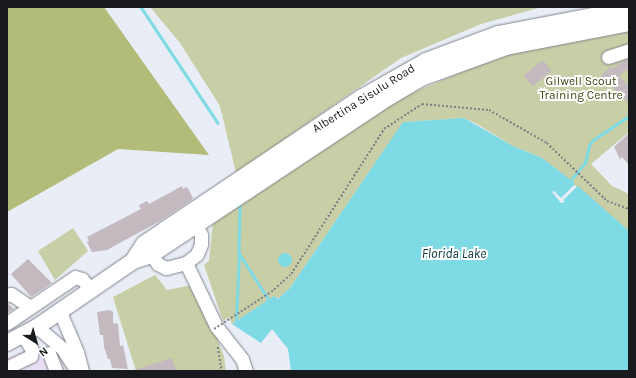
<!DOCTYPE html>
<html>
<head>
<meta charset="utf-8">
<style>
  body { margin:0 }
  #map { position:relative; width:636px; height:378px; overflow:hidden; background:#e8edf6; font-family:Karla,sans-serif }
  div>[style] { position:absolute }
  .commercial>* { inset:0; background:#e7def3 }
  .green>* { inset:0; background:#c8cea5 }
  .forest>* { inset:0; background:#b2bc78 }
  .water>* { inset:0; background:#7edbe5 }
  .round { border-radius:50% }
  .stream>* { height:2.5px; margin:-1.25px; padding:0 1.25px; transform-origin:1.25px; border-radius:1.25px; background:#7edbe5 }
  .building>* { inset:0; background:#c3b9bf; transform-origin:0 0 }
  .path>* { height:1.5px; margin-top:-0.75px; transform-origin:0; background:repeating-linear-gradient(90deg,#7d8187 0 2px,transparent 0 4px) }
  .roads { filter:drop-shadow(0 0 1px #81858d) drop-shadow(0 0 1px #81858d) }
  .minor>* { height:13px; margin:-6.5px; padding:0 6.5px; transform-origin:6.5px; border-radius:6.5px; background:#fff }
  .major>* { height:16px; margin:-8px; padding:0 8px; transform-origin:8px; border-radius:8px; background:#fff }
  .path-bridge>* { height:1.5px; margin-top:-0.75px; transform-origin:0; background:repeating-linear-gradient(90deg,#7d8187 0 2px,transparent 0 4px) }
  span { translate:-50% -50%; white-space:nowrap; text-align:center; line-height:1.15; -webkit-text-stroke:4px #fff; paint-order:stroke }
  .park-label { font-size:12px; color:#424714 }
  .street-label { font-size:12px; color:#181a1d }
  .water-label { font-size:13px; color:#013136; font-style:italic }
  .frame { position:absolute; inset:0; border:8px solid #181a1d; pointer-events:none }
  .north { position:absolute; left:16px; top:322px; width:40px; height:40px; -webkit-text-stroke:3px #fff; paint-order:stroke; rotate:143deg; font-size:11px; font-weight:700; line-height:16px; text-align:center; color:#181a1d }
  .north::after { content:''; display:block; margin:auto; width:14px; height:18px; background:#181a1d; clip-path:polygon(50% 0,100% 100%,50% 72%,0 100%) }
</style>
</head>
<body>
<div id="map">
  <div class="commercial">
    <i style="clip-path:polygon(36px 344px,62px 357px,67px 371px,7px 371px,7px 358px)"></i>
  </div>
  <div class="green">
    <i style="clip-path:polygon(150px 7px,542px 7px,481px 24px,401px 58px,236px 173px,220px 106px,180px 43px)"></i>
    <i style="clip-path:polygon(629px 30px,629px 132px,591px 164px,612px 186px,629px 194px,629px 231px,542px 158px,513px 146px,477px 124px,464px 118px,404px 122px,290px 288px,279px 298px,274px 297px,232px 324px,229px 317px,223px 321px,204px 265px,209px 261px,213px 222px,390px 102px,500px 56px)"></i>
    <i style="clip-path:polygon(73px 228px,88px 251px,55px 280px,38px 251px)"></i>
    <i style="clip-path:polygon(155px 275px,167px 290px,192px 285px,211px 323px,224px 356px,226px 371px,136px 371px,113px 297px)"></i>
  </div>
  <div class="forest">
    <i style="clip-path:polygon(7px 7px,104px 7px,209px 155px,118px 149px,7px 212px)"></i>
  </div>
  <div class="water">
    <i style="clip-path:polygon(464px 118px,513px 146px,542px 158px,571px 180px,575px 184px,561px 198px,554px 191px,552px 192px,561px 203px,565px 202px,563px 200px,578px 186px,629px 231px,629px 371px,291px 371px,288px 349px,272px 329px,261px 343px,232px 324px,274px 296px,278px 299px,290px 288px,403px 122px)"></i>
    <i class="round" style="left:278px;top:253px;width:14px;height:14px"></i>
  </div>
  <div class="stream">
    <i style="left:141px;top:7px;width:139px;rotate:56.4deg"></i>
    <i style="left:571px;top:180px;width:22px;rotate:-51deg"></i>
    <i style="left:585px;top:163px;width:18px;rotate:-77deg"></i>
    <i style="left:589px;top:145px;width:6px;rotate:-51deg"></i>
    <i style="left:593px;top:140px;width:43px;rotate:-33.7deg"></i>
    <i style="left:240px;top:206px;width:47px;rotate:91.2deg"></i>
    <i style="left:239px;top:253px;width:56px;rotate:57.4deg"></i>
    <i style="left:236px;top:321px;width:67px;rotate:-87.4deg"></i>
  </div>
  <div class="building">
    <i style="clip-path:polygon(629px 58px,629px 68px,619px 76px,629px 86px,629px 104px,601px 76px,610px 67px,612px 69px)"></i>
    <i style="left:543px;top:60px;width:14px;height:25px;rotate:51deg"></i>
    <i style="clip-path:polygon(629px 133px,629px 165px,622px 157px,620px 159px,614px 147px)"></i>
    <i style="clip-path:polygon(182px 186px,183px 189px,187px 187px,193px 198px,190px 201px,160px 221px,107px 250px,92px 252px,87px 242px,89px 241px,87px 237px,141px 209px,139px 205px,147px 201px,149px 204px)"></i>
    <i style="clip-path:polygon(28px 259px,52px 283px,31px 297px,11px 274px)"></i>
    <i style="clip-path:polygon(7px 303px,14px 309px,7px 313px)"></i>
    <i style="clip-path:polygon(110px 310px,113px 312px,113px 323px,118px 324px,120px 346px,123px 345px,128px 369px,112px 368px,110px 359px,108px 359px,104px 347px,103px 335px,100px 335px,97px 312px)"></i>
    <i style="clip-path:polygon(172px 358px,176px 371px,137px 371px,137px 369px)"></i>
  </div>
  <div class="path">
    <i style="left:271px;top:292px;width:27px;rotate:-42deg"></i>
    <i style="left:291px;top:274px;width:172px;rotate:-57.3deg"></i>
    <i style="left:384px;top:129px;width:45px;rotate:-33.3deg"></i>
    <i style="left:422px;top:104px;width:67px;rotate:5.1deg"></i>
    <i style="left:489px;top:110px;width:67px;rotate:29.6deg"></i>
    <i style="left:547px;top:143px;width:83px;rotate:44deg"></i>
    <i style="left:607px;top:201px;width:23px;rotate:20deg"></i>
    <i style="left:218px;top:347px;width:24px;rotate:81deg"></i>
  </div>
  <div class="roads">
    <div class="minor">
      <i style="left:608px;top:57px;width:22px;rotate:-18deg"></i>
      <i style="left:146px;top:248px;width:20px;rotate:53deg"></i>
      <i style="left:158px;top:264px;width:9px;rotate:27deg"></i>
      <i style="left:166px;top:268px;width:21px;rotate:-14deg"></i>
      <i style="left:186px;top:263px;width:14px;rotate:-39deg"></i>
      <i style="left:197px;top:254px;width:11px;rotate:-68deg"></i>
      <i style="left:201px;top:244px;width:9px;rotate:-90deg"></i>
      <i style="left:201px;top:235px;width:12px;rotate:-114deg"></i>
      <i style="left:186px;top:263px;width:70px;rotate:64.5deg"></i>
      <i style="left:216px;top:326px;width:42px;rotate:51.8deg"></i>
      <i style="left:242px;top:359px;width:13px;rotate:72deg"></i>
      <i style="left:7px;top:295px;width:4px;rotate:-14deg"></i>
      <i style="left:11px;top:294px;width:23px;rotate:34deg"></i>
      <i style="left:60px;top:312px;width:43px;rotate:67deg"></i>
      <i style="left:77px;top:352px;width:20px;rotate:75deg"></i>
      <i style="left:7px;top:323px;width:82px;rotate:-34.1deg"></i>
      <i style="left:75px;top:277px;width:7px;rotate:16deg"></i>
      <i style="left:82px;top:279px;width:14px;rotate:51deg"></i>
      <i style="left:37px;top:327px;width:33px;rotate:40deg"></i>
      <i style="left:62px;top:348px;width:27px;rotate:57deg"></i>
      <i style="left:49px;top:353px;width:19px;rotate:69deg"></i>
      <i style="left:8px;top:367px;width:25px;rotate:-26deg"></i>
      <i style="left:31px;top:356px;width:6px;rotate:-81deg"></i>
      <i style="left:32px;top:350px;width:17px;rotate:-121deg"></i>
    </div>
    <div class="major">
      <i style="left:133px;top:261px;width:20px;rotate:-57deg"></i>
      <i style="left:144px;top:244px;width:27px;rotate:-34deg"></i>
      <i style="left:166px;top:229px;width:235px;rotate:-33.9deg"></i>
      <i style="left:361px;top:98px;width:75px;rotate:-29.6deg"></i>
      <i style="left:426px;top:61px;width:77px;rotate:-20.6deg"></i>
      <i style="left:498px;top:34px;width:133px;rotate:-10.8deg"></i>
      <i style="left:7px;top:343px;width:34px;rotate:-28deg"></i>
      <i style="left:37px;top:327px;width:116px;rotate:-34.5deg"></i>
      <i style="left:133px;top:261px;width:19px;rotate:-18deg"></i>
      <i style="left:151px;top:255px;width:276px;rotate:-33.6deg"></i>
      <i style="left:381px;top:102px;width:47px;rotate:-31deg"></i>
      <i style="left:421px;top:78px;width:90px;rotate:-20deg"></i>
      <i style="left:506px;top:47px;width:125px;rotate:-11deg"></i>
    </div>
  </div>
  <div class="path-bridge">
    <i style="left:214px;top:329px;width:68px;rotate:-33deg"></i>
  </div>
  <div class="park-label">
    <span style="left:581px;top:89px">Gilwell Scout<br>Training Centre</span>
  </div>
  <div class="street-label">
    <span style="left:364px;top:99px;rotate:-32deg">Albertina Sisulu Road</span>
  </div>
  <div class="water-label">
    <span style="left:454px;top:254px">Florida Lake</span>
  </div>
  <div class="frame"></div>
  <div class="north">N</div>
</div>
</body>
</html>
